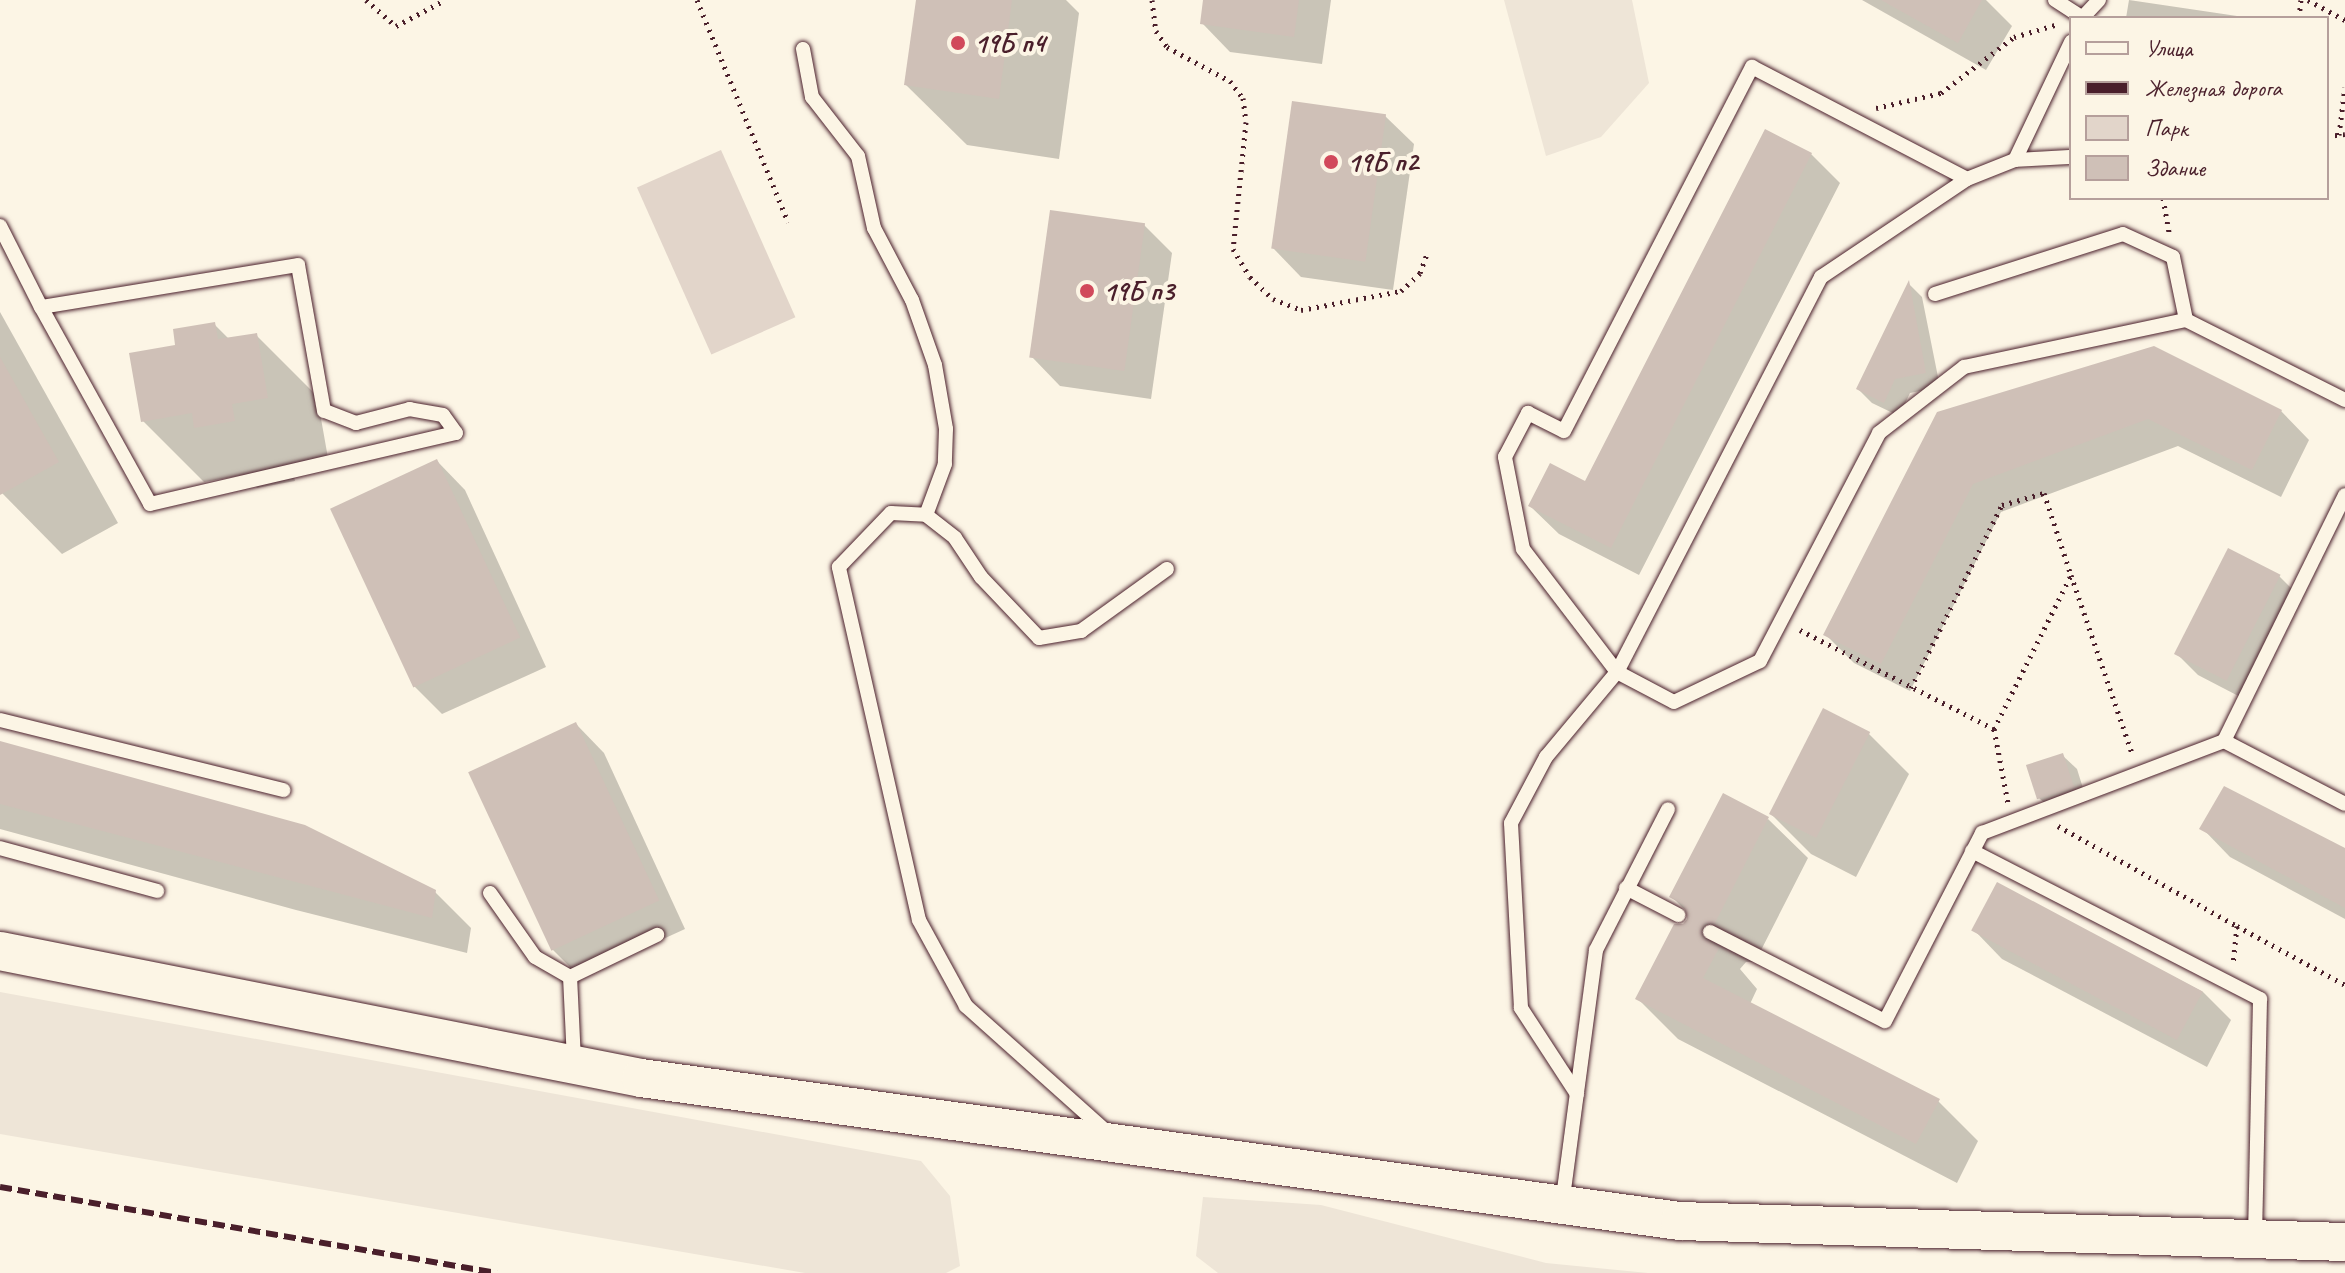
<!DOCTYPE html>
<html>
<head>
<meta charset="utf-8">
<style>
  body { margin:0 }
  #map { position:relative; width:2345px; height:1273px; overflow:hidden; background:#fcf5e5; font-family:Caveat,sans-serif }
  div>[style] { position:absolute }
  .built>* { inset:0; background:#eee5d7 }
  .green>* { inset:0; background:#e2d5ca; transform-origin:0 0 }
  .shadow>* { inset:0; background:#0003 }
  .building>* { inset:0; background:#cfc0b7; transform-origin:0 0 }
  .path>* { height:5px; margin-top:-2.5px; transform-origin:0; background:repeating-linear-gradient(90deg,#4a1f2b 0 2px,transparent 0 8px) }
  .roads { filter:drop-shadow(0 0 2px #4a1f2b) drop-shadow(0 0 2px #4a1f2b) }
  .lane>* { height:14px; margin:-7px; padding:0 7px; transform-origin:7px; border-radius:7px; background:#fcf5e5 }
  .secondary>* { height:38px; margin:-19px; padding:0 19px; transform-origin:19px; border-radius:19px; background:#fcf5e5 }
  .rail>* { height:6px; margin-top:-3px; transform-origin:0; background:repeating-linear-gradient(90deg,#4a1f2b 0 12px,transparent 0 18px) }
  .dots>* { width:22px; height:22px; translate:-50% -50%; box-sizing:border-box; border:4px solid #fcf5e5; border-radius:50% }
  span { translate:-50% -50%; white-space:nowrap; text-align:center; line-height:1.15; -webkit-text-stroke:8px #fcf5e5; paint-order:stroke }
  .poi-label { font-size:28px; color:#4a1f2b; font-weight:700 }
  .left { translate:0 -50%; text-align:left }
  .legend { position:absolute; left:2069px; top:16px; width:260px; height:184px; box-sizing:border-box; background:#fcf5e5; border:2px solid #b59f9b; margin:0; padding:10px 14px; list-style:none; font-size:24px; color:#4a1f2b }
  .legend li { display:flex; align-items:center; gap:16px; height:40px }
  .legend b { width:40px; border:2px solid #b59f9b }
</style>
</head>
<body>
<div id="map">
  <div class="built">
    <i style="clip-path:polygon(1504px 0,1632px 0,1649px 83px,1601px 137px,1546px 156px)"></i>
    <i style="clip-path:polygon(0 992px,921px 1161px,950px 1196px,960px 1266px,946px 1273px,805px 1273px,0 1134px)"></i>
    <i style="clip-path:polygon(1203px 1197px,1321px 1205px,1546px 1263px,1648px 1273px,1218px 1273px,1196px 1256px)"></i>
  </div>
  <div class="green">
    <i style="left:721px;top:150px;width:183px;height:92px;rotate:66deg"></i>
  </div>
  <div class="shadow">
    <i style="clip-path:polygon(918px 0,1066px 0,1079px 13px,1059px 159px,967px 145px,906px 85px)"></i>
    <i style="clip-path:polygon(1205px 0,1331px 0,1322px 64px,1230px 52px,1202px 23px)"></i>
    <i style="clip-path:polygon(1862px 0,1986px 0,2012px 26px,1986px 70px)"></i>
    <i style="clip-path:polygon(2129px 0,2237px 16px,2239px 18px,2126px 18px)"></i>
    <i style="clip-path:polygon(1385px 116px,1414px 144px,1393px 290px,1301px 277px,1273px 248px)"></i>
    <i style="clip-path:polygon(1766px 132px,1811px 154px,1840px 183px,1639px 575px,1559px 534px,1530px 506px,1586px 484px)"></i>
    <i style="clip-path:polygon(1144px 225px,1172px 253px,1151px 399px,1060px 386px,1032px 357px)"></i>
    <i style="clip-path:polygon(1909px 284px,1922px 297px,1940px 387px,1910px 393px,1899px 416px,1872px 403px,1858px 389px)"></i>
    <i style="clip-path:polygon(0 312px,118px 523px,62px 554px,0 491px)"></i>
    <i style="clip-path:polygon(214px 324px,229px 339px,256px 335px,317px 396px,328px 458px,292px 465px,295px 481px,257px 488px,244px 475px,204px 482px,143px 421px,178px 347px)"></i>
    <i style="clip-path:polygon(2281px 411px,2309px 440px,2281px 497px,2178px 446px,2001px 512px,1910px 691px,1854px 663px,1825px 634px,1938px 414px)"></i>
    <i style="clip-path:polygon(437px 461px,465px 490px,546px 667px,442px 714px,414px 686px)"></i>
    <i style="clip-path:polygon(2279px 576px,2301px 598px,2248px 701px,2198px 675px,2177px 654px)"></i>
    <i style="clip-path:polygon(1824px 710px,1869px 734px,1909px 774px,1856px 877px,1811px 854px,1771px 814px)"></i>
    <i style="clip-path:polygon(576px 724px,604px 753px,685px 929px,580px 977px,552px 949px)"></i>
    <i style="clip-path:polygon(0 743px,435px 892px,471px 928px,467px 953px,296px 910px,0 829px)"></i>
    <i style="clip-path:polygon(2062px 755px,2077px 769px,2087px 801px,2054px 812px,2039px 798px)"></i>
    <i style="clip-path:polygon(1768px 819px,1808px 858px,1755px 962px,1746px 962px,1740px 969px,1757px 989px,1750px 1004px,1938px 1101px,1978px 1141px,1957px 1183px,1678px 1039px,1638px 999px,1689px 919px,1688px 913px,1672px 897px)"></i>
    <i style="clip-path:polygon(2202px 828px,2345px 850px,2345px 919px,2230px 857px)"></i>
    <i style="clip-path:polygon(1998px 885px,2203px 992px,2231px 1020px,2207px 1067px,2002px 959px,1974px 930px)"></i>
  </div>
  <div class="building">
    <i style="clip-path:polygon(916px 0,1012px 0,999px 99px,904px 85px)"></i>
    <i style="clip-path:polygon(1203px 0,1299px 0,1294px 37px,1200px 24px)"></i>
    <i style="clip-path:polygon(1881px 0,1982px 0,1958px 43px)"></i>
    <i style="left:1292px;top:101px;width:95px;height:149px;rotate:8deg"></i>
    <i style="clip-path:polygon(1765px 129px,1812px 153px,1611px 548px,1528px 506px,1550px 463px,1585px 481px)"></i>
    <i style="left:1050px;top:210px;width:96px;height:149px;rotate:8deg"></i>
    <i style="clip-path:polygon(1909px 280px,1926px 373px,1895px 379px,1884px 403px,1856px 389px)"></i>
    <i style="clip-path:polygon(215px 322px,218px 339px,257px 333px,268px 398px,232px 404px,235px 421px,194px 428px,192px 413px,141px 422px,129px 353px,175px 345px,173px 329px)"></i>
    <i style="clip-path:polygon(2154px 346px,2282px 410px,2252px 470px,2148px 419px,1973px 484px,1881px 664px,1823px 635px,1937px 412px)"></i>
    <i style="clip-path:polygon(0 357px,59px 462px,0 495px)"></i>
    <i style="left:437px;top:459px;width:197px;height:118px;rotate:65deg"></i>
    <i style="left:2228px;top:548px;width:59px;height:119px;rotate:27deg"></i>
    <i style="left:1823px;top:708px;width:53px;height:119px;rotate:27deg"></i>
    <i style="left:576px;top:722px;width:197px;height:119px;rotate:65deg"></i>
    <i style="clip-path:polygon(0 741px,305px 825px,436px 890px,432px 918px,0 804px)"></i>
    <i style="left:2063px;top:753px;width:36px;height:39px;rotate:72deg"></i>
    <i style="clip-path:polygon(2224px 786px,2345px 848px,2345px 908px,2199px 829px)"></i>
    <i style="clip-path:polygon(1723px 793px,1769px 817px,1715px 923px,1705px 923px,1701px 928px,1702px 938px,1719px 948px,1703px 978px,1940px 1099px,1916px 1144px,1635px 999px,1674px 924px,1683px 924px,1687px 919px,1684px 905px,1669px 897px)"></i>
    <i style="left:1997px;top:882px;width:233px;height:55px;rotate:28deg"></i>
  </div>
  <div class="path">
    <i style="left:366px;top:0;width:40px;rotate:41deg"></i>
    <i style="left:396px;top:26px;width:55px;rotate:-28deg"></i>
    <i style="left:697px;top:0;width:240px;rotate:67.7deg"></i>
    <i style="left:1152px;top:0;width:31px;rotate:83deg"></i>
    <i style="left:1156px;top:31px;width:19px;rotate:55deg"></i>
    <i style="left:1167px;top:47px;width:72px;rotate:28.4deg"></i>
    <i style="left:1230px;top:81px;width:21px;rotate:53deg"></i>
    <i style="left:1243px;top:98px;width:24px;rotate:83deg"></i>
    <i style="left:1246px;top:122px;width:128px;rotate:95.8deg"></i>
    <i style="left:1233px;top:249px;width:33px;rotate:59deg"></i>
    <i style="left:1250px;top:277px;width:32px;rotate:44deg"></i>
    <i style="left:1273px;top:299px;width:30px;rotate:21deg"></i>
    <i style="left:1301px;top:310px;width:102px;rotate:-10.8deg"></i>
    <i style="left:1401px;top:291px;width:26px;rotate:-43deg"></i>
    <i style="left:1420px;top:273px;width:20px;rotate:-70deg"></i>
    <i style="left:2308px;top:0;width:42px;rotate:28.4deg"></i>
    <i style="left:2299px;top:18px;width:18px;rotate:-84deg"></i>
    <i style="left:1876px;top:108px;width:67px;rotate:-13deg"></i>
    <i style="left:1941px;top:93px;width:92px;rotate:-37.5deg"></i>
    <i style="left:2014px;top:37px;width:43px;rotate:-16.3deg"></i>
    <i style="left:2339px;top:135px;width:48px;rotate:-82.9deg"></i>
    <i style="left:2327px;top:136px;width:18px;rotate:-6deg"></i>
    <i style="left:2163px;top:198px;width:36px;rotate:80deg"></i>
    <i style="left:1800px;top:630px;width:218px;rotate:27deg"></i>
    <i style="left:1994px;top:729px;width:172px;rotate:-63.4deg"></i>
    <i style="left:2071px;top:575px;width:188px;rotate:71.1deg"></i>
    <i style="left:1911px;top:688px;width:204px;rotate:-63.6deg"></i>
    <i style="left:2002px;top:505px;width:44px;rotate:-15.9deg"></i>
    <i style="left:2044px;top:493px;width:86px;rotate:71.8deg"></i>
    <i style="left:1994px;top:729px;width:75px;rotate:79.3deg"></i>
    <i style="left:2058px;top:826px;width:205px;rotate:29.2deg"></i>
    <i style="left:2237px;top:926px;width:38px;rotate:96deg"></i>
    <i style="left:2237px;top:926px;width:123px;rotate:28.6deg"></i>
  </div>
  <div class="roads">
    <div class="lane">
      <i style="left:2055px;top:0;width:33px;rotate:33deg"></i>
      <i style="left:2084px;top:16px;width:22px;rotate:-47deg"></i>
      <i style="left:803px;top:49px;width:49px;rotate:79.4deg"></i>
      <i style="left:812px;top:97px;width:75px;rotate:52.1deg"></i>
      <i style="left:858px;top:156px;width:74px;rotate:77.5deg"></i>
      <i style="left:874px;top:228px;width:81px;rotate:62.2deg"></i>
      <i style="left:912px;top:300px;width:69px;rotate:70.5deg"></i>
      <i style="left:935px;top:365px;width:65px;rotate:80.2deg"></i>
      <i style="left:946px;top:429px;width:35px;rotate:92deg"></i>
      <i style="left:945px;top:464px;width:54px;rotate:110.4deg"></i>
      <i style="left:2015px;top:160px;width:56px;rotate:-3.1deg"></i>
      <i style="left:1967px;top:179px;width:176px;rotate:146.1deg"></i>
      <i style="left:1821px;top:277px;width:445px;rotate:117.3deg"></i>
      <i style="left:1617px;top:672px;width:155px;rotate:-127.4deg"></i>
      <i style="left:1523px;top:549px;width:94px;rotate:-101.1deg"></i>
      <i style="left:1505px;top:457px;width:50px;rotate:-62.4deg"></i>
      <i style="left:1528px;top:413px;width:40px;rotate:26.6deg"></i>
      <i style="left:1564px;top:431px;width:410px;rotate:-62.7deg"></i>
      <i style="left:1752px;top:67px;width:242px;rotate:27.5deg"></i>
      <i style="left:1967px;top:179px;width:52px;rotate:-21.6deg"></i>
      <i style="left:2015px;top:160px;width:131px;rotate:-64.6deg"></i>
      <i style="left:0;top:226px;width:91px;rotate:63.2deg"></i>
      <i style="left:41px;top:307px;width:225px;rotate:61deg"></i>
      <i style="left:150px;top:504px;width:314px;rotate:-13.1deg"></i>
      <i style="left:456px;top:433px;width:22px;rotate:-126deg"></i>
      <i style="left:443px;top:415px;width:34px;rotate:-170deg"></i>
      <i style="left:410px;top:409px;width:56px;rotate:165.5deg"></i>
      <i style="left:356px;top:423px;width:34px;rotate:-159deg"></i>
      <i style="left:324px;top:411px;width:148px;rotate:-100.1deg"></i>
      <i style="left:298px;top:265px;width:260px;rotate:170.7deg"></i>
      <i style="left:1935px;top:294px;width:197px;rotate:-17.7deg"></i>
      <i style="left:2123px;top:234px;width:55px;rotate:24.7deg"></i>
      <i style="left:2173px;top:257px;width:64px;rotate:78.3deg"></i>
      <i style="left:0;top:720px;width:292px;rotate:13.9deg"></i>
      <i style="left:2224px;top:741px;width:136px;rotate:27.5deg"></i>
      <i style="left:0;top:848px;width:163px;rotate:15.3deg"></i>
      <i style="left:1972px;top:851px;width:324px;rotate:27.2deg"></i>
      <i style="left:2260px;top:999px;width:240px;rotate:91.2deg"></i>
      <i style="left:1626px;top:888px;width:59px;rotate:27.4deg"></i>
      <i style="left:490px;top:893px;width:78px;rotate:54.9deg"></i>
      <i style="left:535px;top:957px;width:40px;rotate:29.7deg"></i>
      <i style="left:1710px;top:932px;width:196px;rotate:27deg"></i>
      <i style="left:1885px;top:1021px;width:212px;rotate:-62.7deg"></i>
      <i style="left:1982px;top:833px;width:259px;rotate:-20.8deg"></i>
      <i style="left:2224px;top:741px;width:274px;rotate:-63.8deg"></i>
      <i style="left:574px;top:1061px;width:84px;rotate:-92.7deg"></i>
      <i style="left:570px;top:977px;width:97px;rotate:-25.8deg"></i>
      <i style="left:1577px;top:1094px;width:103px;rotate:-123.1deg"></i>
      <i style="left:1521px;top:1008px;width:185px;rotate:-93.1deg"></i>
      <i style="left:1511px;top:823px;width:75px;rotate:-62.1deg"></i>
      <i style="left:1546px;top:757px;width:111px;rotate:-50.1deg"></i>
      <i style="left:1617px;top:672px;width:64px;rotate:27.8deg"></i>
      <i style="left:1674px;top:702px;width:95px;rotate:-25.5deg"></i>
      <i style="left:1760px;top:661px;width:257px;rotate:-62.4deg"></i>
      <i style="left:1879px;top:433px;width:108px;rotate:-37.8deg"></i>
      <i style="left:1964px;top:367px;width:227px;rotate:-12deg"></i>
      <i style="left:2186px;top:320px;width:178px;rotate:26.7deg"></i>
      <i style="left:1108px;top:1133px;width:191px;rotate:-138.2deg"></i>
      <i style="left:966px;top:1006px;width:98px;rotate:-118.7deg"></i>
      <i style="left:919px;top:920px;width:362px;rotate:-102.8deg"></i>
      <i style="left:839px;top:567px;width:75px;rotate:-46.1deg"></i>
      <i style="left:891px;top:513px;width:35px;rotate:3deg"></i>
      <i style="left:926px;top:515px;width:37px;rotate:38deg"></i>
      <i style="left:955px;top:538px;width:47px;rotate:56.3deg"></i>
      <i style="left:981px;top:577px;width:84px;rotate:46.4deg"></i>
      <i style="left:1039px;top:638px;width:43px;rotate:-9.5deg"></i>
      <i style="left:1081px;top:631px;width:106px;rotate:-35.8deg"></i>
      <i style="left:1562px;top:1205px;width:257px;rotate:-82.4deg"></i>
      <i style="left:1596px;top:950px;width:158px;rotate:-62.9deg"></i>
    </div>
    <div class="secondary">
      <i style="left:0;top:951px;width:653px;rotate:11.21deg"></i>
      <i style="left:641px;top:1078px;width:1049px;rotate:7.84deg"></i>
      <i style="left:1680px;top:1221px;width:665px;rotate:1.81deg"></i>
    </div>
  </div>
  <div class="rail">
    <i style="left:0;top:1187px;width:504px;rotate:9.82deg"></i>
  </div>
  <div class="dots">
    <i style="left:958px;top:43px;background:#d1495b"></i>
    <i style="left:1331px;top:162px;background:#d1495b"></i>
    <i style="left:1087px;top:291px;background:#d1495b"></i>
  </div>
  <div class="poi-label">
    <span class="left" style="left:974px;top:43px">19Б п4</span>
    <span class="left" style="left:1347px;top:162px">19Б п2</span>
    <span class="left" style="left:1103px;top:291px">19Б п3</span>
  </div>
  <ul class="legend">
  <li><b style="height:10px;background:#fcf5e5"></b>Улица</li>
  <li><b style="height:10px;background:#4a1f2b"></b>Железная дорога</li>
  <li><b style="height:22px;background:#e2d5ca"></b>Парк</li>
  <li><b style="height:22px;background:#cfc0b7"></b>Здание</li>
  </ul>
</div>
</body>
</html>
